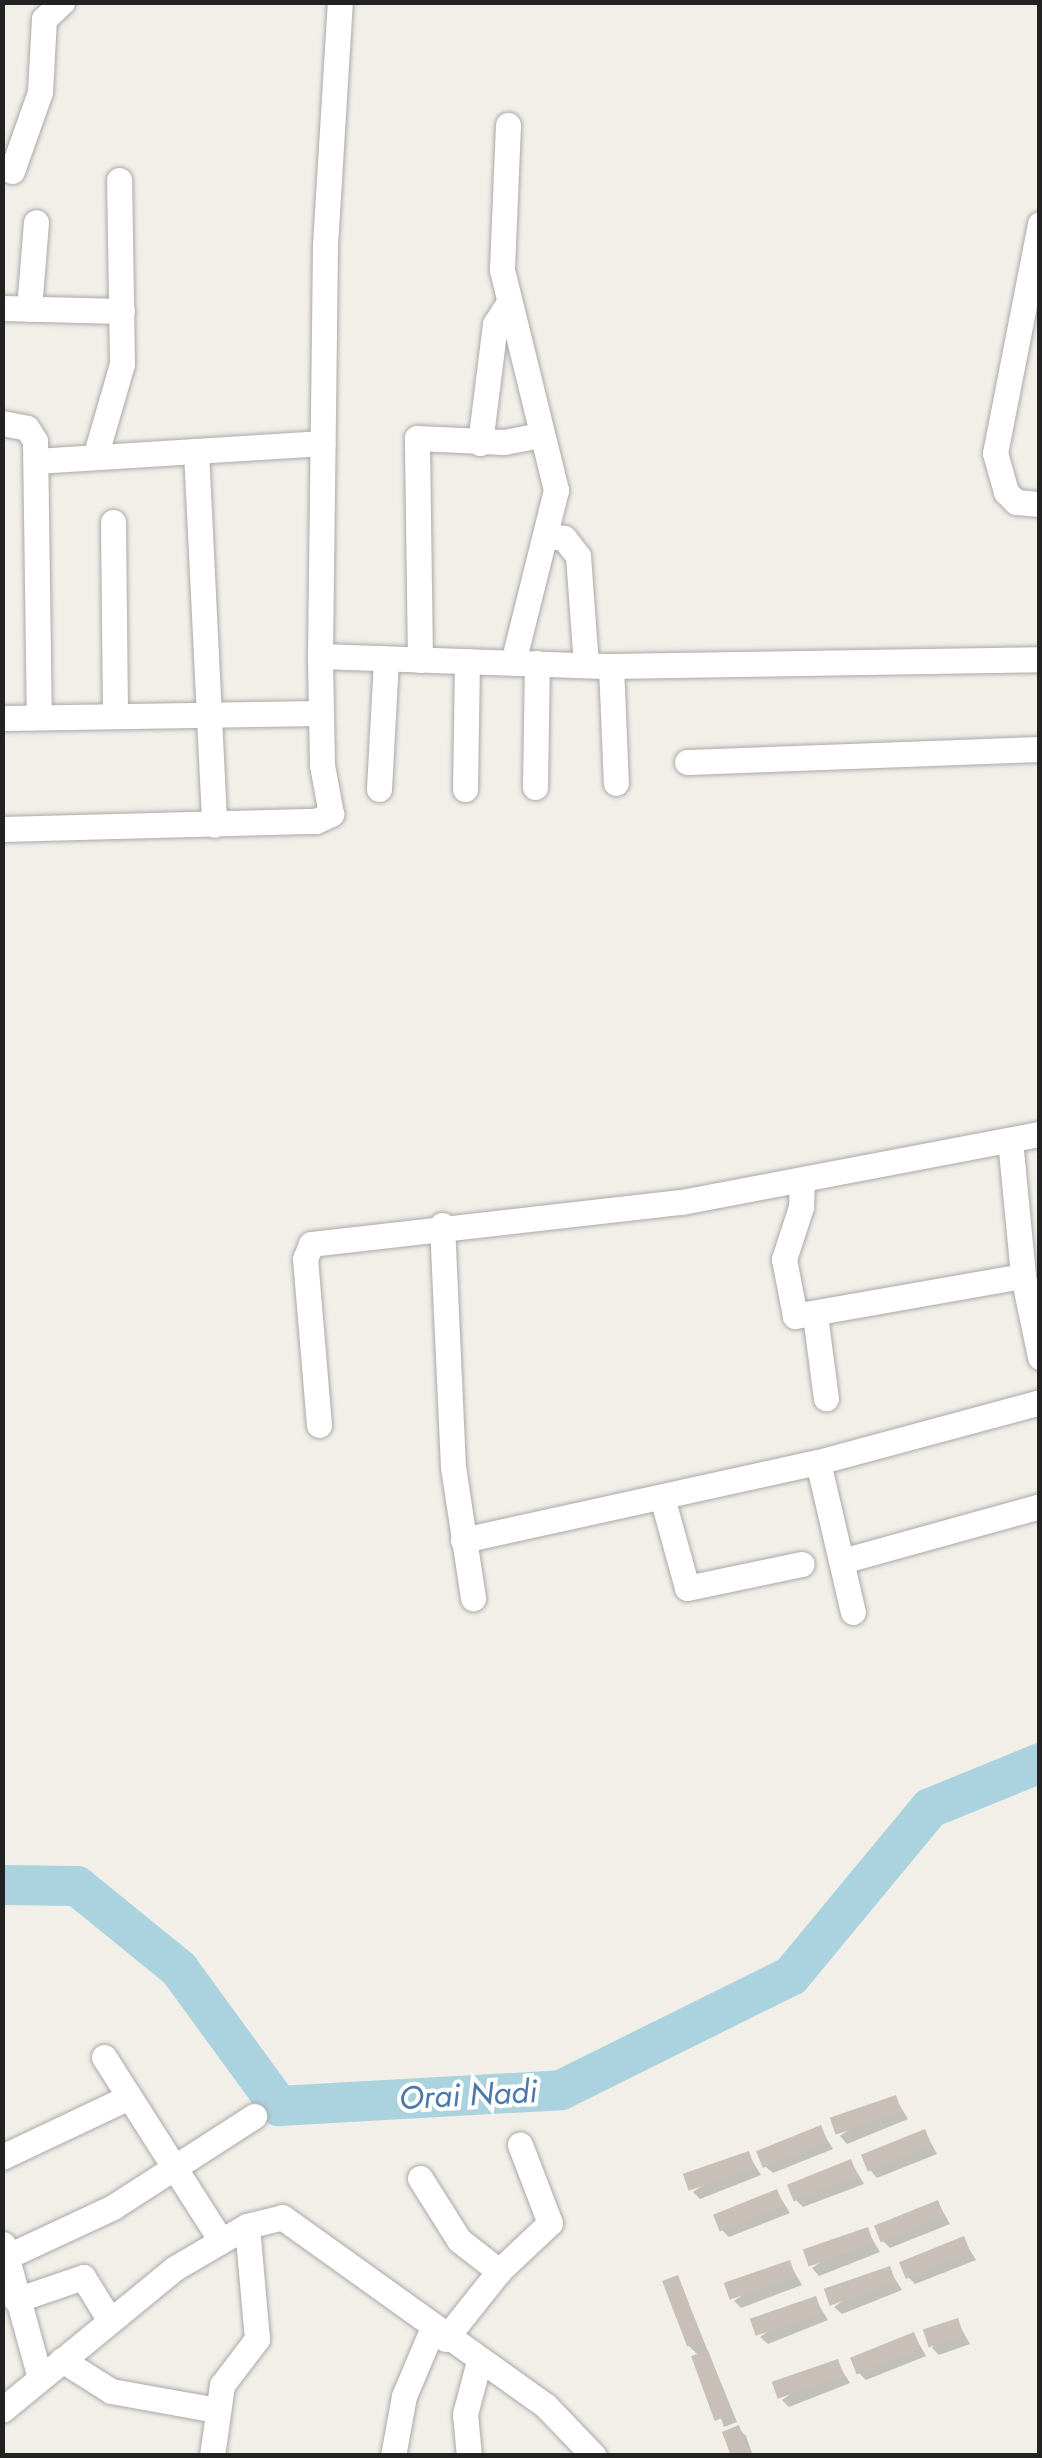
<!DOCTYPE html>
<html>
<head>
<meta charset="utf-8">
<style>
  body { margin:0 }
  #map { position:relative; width:1042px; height:2458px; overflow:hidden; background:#f2efe9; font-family:Jost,sans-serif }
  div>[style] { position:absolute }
  .shadow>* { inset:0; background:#0003 }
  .river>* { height:40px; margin:-20px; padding:0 20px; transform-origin:20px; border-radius:20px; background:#aad3df }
  .building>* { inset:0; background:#c7bfb8; transform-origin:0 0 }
  .roads { filter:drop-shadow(0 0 2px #a9a9a9) drop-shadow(0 0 2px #a9a9a9) }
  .street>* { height:25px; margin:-12.5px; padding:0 12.5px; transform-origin:12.5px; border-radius:12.5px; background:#fff }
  span { translate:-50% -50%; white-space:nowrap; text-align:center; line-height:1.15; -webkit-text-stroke:8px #fff; paint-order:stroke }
  .water-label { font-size:32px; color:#4a7aab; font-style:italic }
  .frame { position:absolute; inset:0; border:5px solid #222; pointer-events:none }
</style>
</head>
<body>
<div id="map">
  <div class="shadow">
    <i style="clip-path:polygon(895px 2098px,908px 2119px,847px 2144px,840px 2136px)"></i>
    <i style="clip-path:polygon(820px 2128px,833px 2149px,773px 2173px,765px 2166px)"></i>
    <i style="clip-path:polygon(925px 2132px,937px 2154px,877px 2178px,870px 2170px)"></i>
    <i style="clip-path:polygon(748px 2154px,761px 2175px,700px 2199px,693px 2192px)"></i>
    <i style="clip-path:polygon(851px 2162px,864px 2184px,803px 2207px,796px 2200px)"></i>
    <i style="clip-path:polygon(777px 2192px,790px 2213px,729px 2237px,722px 2230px)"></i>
    <i style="clip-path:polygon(938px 2203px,950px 2224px,890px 2248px,883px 2241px)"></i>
    <i style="clip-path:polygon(867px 2230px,880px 2252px,819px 2276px,812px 2268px)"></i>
    <i style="clip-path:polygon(963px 2239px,976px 2260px,915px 2284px,908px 2277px)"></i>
    <i style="clip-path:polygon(789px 2263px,802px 2285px,741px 2308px,734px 2301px)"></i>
    <i style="clip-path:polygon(889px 2269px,902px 2290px,842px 2314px,834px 2307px)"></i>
    <i style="clip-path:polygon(678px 2278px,737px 2422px,724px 2427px,699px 2356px,688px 2345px)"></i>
    <i style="clip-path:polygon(815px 2299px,828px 2320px,768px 2344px,760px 2337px)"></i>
    <i style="clip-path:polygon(957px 2321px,970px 2344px,939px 2355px,932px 2348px)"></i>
    <i style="clip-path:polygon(914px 2335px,926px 2356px,866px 2380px,859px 2373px)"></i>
    <i style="clip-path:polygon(837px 2362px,850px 2383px,789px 2407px,782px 2400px)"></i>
    <i style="clip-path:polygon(738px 2428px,746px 2436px,753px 2456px,734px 2456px)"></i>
  </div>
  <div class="river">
    <i style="left:2px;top:1885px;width:75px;rotate:0.8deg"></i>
    <i style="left:77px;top:1886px;width:132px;rotate:39.1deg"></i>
    <i style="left:179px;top:1969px;width:170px;rotate:53.9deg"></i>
    <i style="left:279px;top:2106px;width:282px;rotate:-3.2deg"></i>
    <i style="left:561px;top:2090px;width:257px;rotate:-26.4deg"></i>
    <i style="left:791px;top:1976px;width:218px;rotate:-50.4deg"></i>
    <i style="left:930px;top:1808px;width:119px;rotate:-22.2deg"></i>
  </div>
  <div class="building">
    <i style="left:896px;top:2095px;width:18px;height:70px;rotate:71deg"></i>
    <i style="left:821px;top:2125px;width:18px;height:70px;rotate:68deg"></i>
    <i style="left:925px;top:2129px;width:18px;height:69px;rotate:68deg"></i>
    <i style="left:749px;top:2151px;width:18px;height:70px;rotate:71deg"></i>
    <i style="left:851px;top:2159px;width:18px;height:69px;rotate:68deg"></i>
    <i style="left:777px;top:2189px;width:18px;height:69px;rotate:68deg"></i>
    <i style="left:938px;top:2200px;width:18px;height:69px;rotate:68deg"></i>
    <i style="left:868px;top:2227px;width:18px;height:69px;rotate:71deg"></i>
    <i style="left:964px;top:2236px;width:18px;height:70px;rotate:68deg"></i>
    <i style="left:790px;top:2260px;width:18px;height:70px;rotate:71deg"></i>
    <i style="left:890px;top:2266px;width:18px;height:70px;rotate:71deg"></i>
    <i style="left:678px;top:2275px;width:70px;height:17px;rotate:69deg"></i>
    <i style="left:816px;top:2296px;width:18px;height:70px;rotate:71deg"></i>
    <i style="left:958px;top:2318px;width:19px;height:37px;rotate:72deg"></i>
    <i style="left:914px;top:2332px;width:18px;height:69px;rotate:68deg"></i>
    <i style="left:708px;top:2350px;width:69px;height:18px;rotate:70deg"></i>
    <i style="left:838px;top:2359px;width:18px;height:70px;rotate:71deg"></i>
    <i style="clip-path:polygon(739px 2425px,750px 2456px,731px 2456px,722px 2432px)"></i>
  </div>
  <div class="roads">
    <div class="street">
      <i style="left:508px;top:125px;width:145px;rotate:92.4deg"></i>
      <i style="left:502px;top:270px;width:227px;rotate:76.2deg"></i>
      <i style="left:556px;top:490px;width:178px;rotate:104deg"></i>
      <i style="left:12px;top:171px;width:84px;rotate:-70.5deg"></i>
      <i style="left:40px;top:92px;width:73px;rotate:-86.9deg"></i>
      <i style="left:44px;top:19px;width:25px;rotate:-43deg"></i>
      <i style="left:1040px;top:224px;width:233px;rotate:101.1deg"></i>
      <i style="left:995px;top:453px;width:41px;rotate:74.2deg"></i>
      <i style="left:1006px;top:492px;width:14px;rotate:45deg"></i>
      <i style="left:1016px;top:502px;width:24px;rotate:5deg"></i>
      <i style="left:2px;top:308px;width:120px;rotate:1.4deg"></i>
      <i style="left:29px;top:309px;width:87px;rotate:-85.4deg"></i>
      <i style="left:2px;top:423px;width:25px;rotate:11deg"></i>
      <i style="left:27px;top:428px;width:15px;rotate:58deg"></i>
      <i style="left:35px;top:441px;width:276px;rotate:89.2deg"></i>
      <i style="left:480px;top:443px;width:120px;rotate:-82.8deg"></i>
      <i style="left:495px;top:324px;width:24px;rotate:-57deg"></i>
      <i style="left:196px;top:451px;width:374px;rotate:87.2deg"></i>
      <i style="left:95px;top:457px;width:97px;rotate:-73.8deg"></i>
      <i style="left:122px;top:364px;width:184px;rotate:-90.9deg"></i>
      <i style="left:36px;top:461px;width:287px;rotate:-3.6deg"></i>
      <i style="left:113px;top:522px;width:194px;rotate:89.4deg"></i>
      <i style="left:548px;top:536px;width:16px;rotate:7deg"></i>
      <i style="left:564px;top:538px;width:23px;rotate:52deg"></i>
      <i style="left:578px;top:556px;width:109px;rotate:85.8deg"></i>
      <i style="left:320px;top:656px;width:291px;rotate:2deg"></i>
      <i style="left:611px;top:666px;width:429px;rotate:-0.9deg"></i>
      <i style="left:420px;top:660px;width:222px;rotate:-90.8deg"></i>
      <i style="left:417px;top:438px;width:87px;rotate:2.6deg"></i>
      <i style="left:504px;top:442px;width:38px;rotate:-11deg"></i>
      <i style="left:611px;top:666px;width:117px;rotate:87.6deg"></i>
      <i style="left:2px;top:718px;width:319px;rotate:-0.9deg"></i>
      <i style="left:687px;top:762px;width:353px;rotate:-2.1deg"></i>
      <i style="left:535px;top:787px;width:124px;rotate:-89.1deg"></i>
      <i style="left:379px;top:789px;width:130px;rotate:-86.9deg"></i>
      <i style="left:465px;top:789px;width:128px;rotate:-89.1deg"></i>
      <i style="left:2px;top:829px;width:314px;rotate:-1.5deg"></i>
      <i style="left:316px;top:821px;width:17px;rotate:-25deg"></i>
      <i style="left:331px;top:814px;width:50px;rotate:-100.4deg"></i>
      <i style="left:322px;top:765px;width:109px;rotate:-91.1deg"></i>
      <i style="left:320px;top:656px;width:411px;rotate:-89.3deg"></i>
      <i style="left:325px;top:245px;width:243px;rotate:-86.5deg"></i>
      <i style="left:1010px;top:1140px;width:137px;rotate:84.5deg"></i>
      <i style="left:1023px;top:1276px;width:83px;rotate:78.1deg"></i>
      <i style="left:802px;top:1180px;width:27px;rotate:92deg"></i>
      <i style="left:801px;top:1207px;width:55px;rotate:108.1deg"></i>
      <i style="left:784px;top:1259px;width:58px;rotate:79.1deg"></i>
      <i style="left:795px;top:1316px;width:231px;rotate:-10deg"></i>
      <i style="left:442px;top:1225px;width:242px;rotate:87.4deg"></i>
      <i style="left:453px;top:1467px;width:133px;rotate:81.3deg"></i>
      <i style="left:815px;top:1315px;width:84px;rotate:82.5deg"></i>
      <i style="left:319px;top:1425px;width:167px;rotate:-94.8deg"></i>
      <i style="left:305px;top:1259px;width:16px;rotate:-68deg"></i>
      <i style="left:311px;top:1244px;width:373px;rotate:-6.5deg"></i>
      <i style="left:682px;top:1202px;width:364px;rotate:-10.8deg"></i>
      <i style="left:818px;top:1462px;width:154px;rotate:76.9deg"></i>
      <i style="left:662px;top:1497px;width:94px;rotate:74.6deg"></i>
      <i style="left:687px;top:1588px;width:117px;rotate:-11.8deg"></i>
      <i style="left:463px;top:1540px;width:363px;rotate:-12.4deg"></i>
      <i style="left:818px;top:1462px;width:230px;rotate:-15.1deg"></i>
      <i style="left:842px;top:1561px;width:205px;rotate:-15.5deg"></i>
      <i style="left:104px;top:2057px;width:218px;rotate:57.5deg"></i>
      <i style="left:2px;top:2157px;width:140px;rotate:-25.3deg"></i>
      <i style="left:420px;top:2178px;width:73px;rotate:57.8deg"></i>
      <i style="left:459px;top:2240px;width:51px;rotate:37.8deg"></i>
      <i style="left:3px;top:2244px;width:139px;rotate:74.6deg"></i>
      <i style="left:6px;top:2257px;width:118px;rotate:-25deg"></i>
      <i style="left:113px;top:2207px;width:168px;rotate:-32.8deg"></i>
      <i style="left:16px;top:2300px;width:71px;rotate:-18.9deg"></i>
      <i style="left:83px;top:2277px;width:49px;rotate:58.2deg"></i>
      <i style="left:445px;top:2339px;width:87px;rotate:-51.5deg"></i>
      <i style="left:499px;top:2271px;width:70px;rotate:-43.3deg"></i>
      <i style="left:550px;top:2223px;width:84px;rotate:-111deg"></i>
      <i style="left:62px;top:2360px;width:58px;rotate:32.3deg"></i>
      <i style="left:111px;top:2391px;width:108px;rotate:10.2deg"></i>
      <i style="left:2px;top:2410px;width:224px;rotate:-39.4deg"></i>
      <i style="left:175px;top:2268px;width:83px;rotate:-30.3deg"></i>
      <i style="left:247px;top:2226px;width:36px;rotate:-14deg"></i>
      <i style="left:282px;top:2217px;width:325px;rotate:35.6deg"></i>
      <i style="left:546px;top:2406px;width:69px;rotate:46.2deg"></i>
      <i style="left:212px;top:2456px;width:72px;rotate:-82deg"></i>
      <i style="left:222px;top:2385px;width:58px;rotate:-52.7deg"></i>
      <i style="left:257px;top:2339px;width:113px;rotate:-95.1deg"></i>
      <i style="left:393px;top:2456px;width:61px;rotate:-79.6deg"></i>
      <i style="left:404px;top:2396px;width:72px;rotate:-67deg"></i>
      <i style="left:469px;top:2456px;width:42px;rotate:-95.4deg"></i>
      <i style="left:465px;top:2414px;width:55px;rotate:-75.2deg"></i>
    </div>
  </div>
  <div class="water-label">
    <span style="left:468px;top:2095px;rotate:-3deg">Orai Nadi</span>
  </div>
  <div class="frame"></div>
</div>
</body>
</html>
